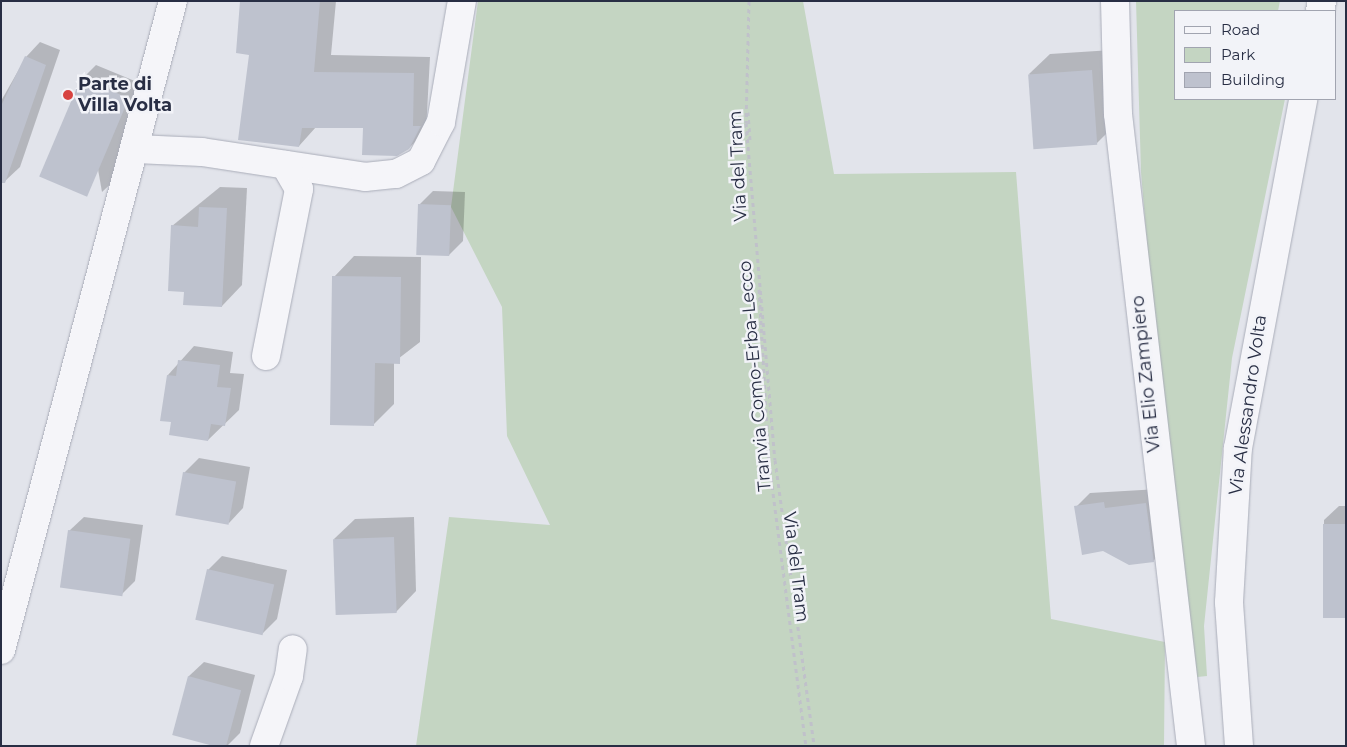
<!DOCTYPE html>
<html>
<head>
<meta charset="utf-8">
<style>
  body { margin:0 }
  #map { position:relative; width:1347px; height:747px; overflow:hidden; background:#e2e4eb; font-family:Montserrat,sans-serif }
  div>[style] { position:absolute }
  .green>* { inset:0; background:#c4d5c2 }
  .shadow>* { inset:0; background:#0003 }
  .building>* { inset:0; background:#bec2ce; transform-origin:0 0 }
  .path>* { height:3px; margin-top:-1.5px; transform-origin:0; background:repeating-linear-gradient(90deg,#c0c1ca 0 4px,transparent 0 8px) }
  .roads { filter:drop-shadow(0 0 1px #aaadb9) drop-shadow(0 0 1px #aaadb9) }
  .minor>* { height:28px; margin:-14px; padding:0 14px; transform-origin:14px; border-radius:14px; background:#f5f5f9 }
  .dots>* { width:14px; height:14px; translate:-50% -50%; box-sizing:border-box; border:2px solid #f2f3f8; border-radius:50% }
  span { translate:-50% -50%; white-space:nowrap; text-align:center; line-height:1.15; -webkit-text-stroke:5px #f2f3f8; paint-order:stroke }
  .poi-label { font-size:18px; color:#282e44; font-weight:700 }
  .left { translate:0 -50%; text-align:left }
  .street-label { font-size:18px; color:#282e44 }
  .frame { position:absolute; inset:0; border:2px solid #282e44; pointer-events:none }
  .legend { position:absolute; left:1174px; top:10px; width:162px; height:90px; box-sizing:border-box; background:#f2f3f8; border:1px solid #a1a4b0; margin:0; padding:6px 9px; list-style:none; font-size:15px; color:#282e44 }
  .legend li { display:flex; align-items:center; gap:10px; height:25px }
  .legend b { width:25px; border:1px solid #a1a4b0 }
</style>
</head>
<body>
<div id="map">
  <div class="green">
    <i style="clip-path:polygon(478px 1px,803px 1px,834px 174px,1016px 172px,1051px 619px,1165px 642px,1164px 746px,416px 746px,449px 517px,550px 525px,507px 436px,502px 307px,451px 207px)"></i>
    <i style="clip-path:polygon(1136px 1px,1280px 1px,1278px 11px,1176px 11px,1176px 99px,1285px 99px,1232px 358px,1204px 626px,1207px 676px,1197px 677px,1162px 425px,1141px 172px)"></i>
  </div>
  <div class="shadow">
    <i style="clip-path:polygon(241px 1px,336px 1px,331px 55px,430px 57px,426px 131px,409px 148px,364px 127px,316px 127px,299px 146px,250px 53px)"></i>
    <i style="clip-path:polygon(40px 42px,60px 50px,20px 167px,5px 181px,1px 180px,1px 101px,26px 57px)"></i>
    <i style="clip-path:polygon(1112px 50px,1117px 123px,1097px 143px,1029px 74px,1050px 54px)"></i>
    <i style="clip-path:polygon(96px 65px,142px 84px,117px 178px,102px 192px,82px 79px)"></i>
    <i style="clip-path:polygon(220px 187px,247px 188px,242px 285px,222px 306px,172px 226px)"></i>
    <i style="clip-path:polygon(433px 191px,465px 192px,463px 241px,449px 255px,419px 205px)"></i>
    <i style="clip-path:polygon(354px 256px,421px 257px,420px 342px,394px 362px,394px 404px,373px 425px,334px 277px)"></i>
    <i style="clip-path:polygon(194px 346px,233px 352px,230px 373px,244px 374px,239px 410px,208px 440px,172px 421px,168px 375px)"></i>
    <i style="clip-path:polygon(199px 458px,250px 467px,243px 508px,229px 523px,184px 473px)"></i>
    <i style="clip-path:polygon(1159px 489px,1168px 546px,1153px 561px,1076px 507px,1090px 493px)"></i>
    <i style="clip-path:polygon(1339px 506px,1346px 506px,1346px 617px,1323px 617px,1324px 520px)"></i>
    <i style="clip-path:polygon(84px 517px,143px 525px,135px 581px,121px 595px,69px 531px)"></i>
    <i style="clip-path:polygon(414px 517px,416px 591px,396px 612px,334px 539px,355px 519px)"></i>
    <i style="clip-path:polygon(222px 556px,287px 570px,277px 619px,263px 633px,208px 570px)"></i>
    <i style="clip-path:polygon(204px 662px,255px 675px,240px 733px,227px 746px,174px 734px,189px 676px)"></i>
  </div>
  <div class="building">
    <i style="clip-path:polygon(240px 1px,320px 1px,314px 72px,414px 73px,413px 126px,421px 126px,409px 149px,397px 156px,362px 155px,363px 128px,302px 128px,299px 147px,238px 140px,249px 55px,236px 53px)"></i>
    <i style="clip-path:polygon(25px 56px,46px 65px,5px 183px,1px 183px,1px 106px)"></i>
    <i style="left:1092px;top:70px;width:75px;height:64px;rotate:86deg"></i>
    <i style="left:81px;top:78px;width:52px;height:107px;rotate:23deg"></i>
    <i style="left:418px;top:204px;width:33px;height:51px;rotate:2deg"></i>
    <i style="clip-path:polygon(199px 207px,227px 208px,222px 307px,183px 305px,184px 292px,168px 291px,171px 225px,198px 227px)"></i>
    <i style="clip-path:polygon(332px 276px,401px 277px,400px 364px,375px 363px,374px 426px,330px 425px)"></i>
    <i style="clip-path:polygon(178px 360px,220px 365px,217px 387px,231px 388px,225px 426px,211px 424px,208px 441px,169px 435px,171px 422px,160px 421px,167px 375px,176px 376px)"></i>
    <i style="left:183px;top:472px;width:54px;height:44px;rotate:10deg"></i>
    <i style="clip-path:polygon(1104px 502px,1105px 508px,1146px 503px,1154px 562px,1129px 565px,1103px 551px,1082px 555px,1074px 506px)"></i>
    <i style="left:1323px;top:524px;width:23px;height:94px"></i>
    <i style="left:68px;top:530px;width:63px;height:58px;rotate:8deg"></i>
    <i style="left:394px;top:537px;width:76px;height:61px;rotate:88deg"></i>
    <i style="left:207px;top:569px;width:69px;height:52px;rotate:13deg"></i>
    <i style="left:188px;top:676px;width:55px;height:61px;rotate:15deg"></i>
  </div>
  <div class="path">
    <i style="left:749px;top:1px;width:122px;rotate:91.4deg"></i>
    <i style="left:746px;top:123px;width:338px;rotate:85.1deg"></i>
    <i style="left:775px;top:460px;width:289px;rotate:82.2deg"></i>
    <i style="left:748px;top:112px;width:29px;rotate:86deg"></i>
    <i style="left:759px;top:289px;width:173px;rotate:86.7deg"></i>
    <i style="left:769px;top:462px;width:286px;rotate:82.6deg"></i>
  </div>
  <div class="roads">
    <div class="minor">
      <i style="left:1115px;top:1px;width:113px;rotate:88.5deg"></i>
      <i style="left:1118px;top:114px;width:636px;rotate:83.41deg"></i>
      <i style="left:1320px;top:11px;width:10px;rotate:-79deg"></i>
      <i style="left:136px;top:149px;width:66px;rotate:2.6deg"></i>
      <i style="left:202px;top:152px;width:165px;rotate:8.7deg"></i>
      <i style="left:365px;top:177px;width:31px;rotate:-6deg"></i>
      <i style="left:396px;top:174px;width:28px;rotate:-27deg"></i>
      <i style="left:421px;top:161px;width:44px;rotate:-62.9deg"></i>
      <i style="left:441px;top:122px;width:123px;rotate:-80.2deg"></i>
      <i style="left:266px;top:356px;width:170px;rotate:-78.8deg"></i>
      <i style="left:299px;top:189px;width:28px;rotate:-120deg"></i>
      <i style="left:1px;top:650px;width:671px;rotate:-75.16deg"></i>
      <i style="left:264px;top:746px;width:74px;rotate:-70.3deg"></i>
      <i style="left:289px;top:676px;width:27px;rotate:-82deg"></i>
      <i style="left:1239px;top:746px;width:144px;rotate:-94deg"></i>
      <i style="left:1229px;top:602px;width:154px;rotate:-86.7deg"></i>
      <i style="left:1238px;top:448px;width:355px;rotate:-79.4deg"></i>
    </div>
  </div>
  <div class="dots">
    <i style="left:68px;top:95px;background:#d74340"></i>
  </div>
  <div class="poi-label">
    <span class="left" style="left:78px;top:95px">Parte di<br>Villa Volta</span>
  </div>
  <div class="street-label">
    <span style="left:738px;top:166px;rotate:-93deg">Via del Tram</span>
    <span style="left:1146px;top:374px;rotate:-96deg">Via Elio Zampiero</span>
    <span style="left:755px;top:376px;rotate:-95deg">Tranvia Como-Erba-Lecco</span>
    <span style="left:1248px;top:405px;rotate:-82deg">Via Alessandro Volta</span>
    <span style="left:796px;top:567px;rotate:83deg">Via del Tram</span>
  </div>
  <div class="frame"></div>
  <ul class="legend">
  <li><b style="height:6px;background:#f5f5f9"></b>Road</li>
  <li><b style="height:14px;background:#c4d5c2"></b>Park</li>
  <li><b style="height:14px;background:#bec2ce"></b>Building</li>
  </ul>
</div>
</body>
</html>
